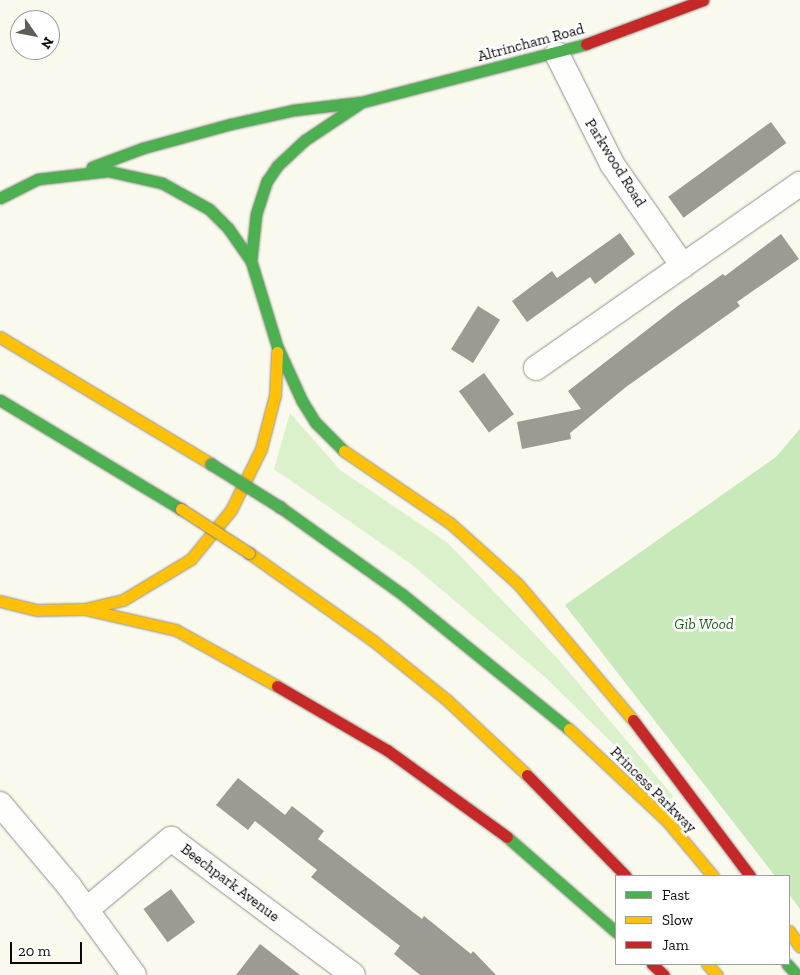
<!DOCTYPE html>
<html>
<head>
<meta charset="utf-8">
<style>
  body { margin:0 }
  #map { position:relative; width:800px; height:975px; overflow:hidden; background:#f9f9ed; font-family:"Zilla Slab",serif }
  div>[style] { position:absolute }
  .green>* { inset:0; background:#daf1cb }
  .forest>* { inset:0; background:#c8e9b9 }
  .building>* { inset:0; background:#9c9a93; transform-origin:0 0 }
  .roads { filter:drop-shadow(0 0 1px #92928c) drop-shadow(0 0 1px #92928c) }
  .street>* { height:24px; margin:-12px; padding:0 12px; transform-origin:12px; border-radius:12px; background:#fefefc }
  .fast>* { height:11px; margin:-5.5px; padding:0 5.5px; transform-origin:5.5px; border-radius:5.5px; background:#4caf50 }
  .slow>* { height:11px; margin:-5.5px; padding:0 5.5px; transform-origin:5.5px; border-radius:5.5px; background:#ffc107 }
  .jam>* { height:11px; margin:-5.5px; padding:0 5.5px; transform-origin:5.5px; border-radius:5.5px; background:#c62828 }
  .bridges { filter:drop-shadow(0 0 1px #7f7f7a) drop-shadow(0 0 1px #7f7f7a) }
  .fast-bridge>* { height:11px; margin:-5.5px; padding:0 5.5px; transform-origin:5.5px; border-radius:5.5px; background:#4caf50 }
  .slow-bridge>* { height:11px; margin:-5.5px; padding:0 5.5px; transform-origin:5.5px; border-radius:5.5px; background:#ffc107 }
  span { translate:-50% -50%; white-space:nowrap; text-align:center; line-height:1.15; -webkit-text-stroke:5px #fff; paint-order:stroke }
  .street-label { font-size:15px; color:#0a0a0a }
  .park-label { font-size:15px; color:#19631a; font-style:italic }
  .legend { position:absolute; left:615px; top:875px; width:175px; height:90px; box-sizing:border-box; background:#fff; border:1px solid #9d9d9d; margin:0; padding:6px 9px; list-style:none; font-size:15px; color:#0a0a0a }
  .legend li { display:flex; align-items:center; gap:10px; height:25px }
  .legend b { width:25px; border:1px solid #9d9d9d }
  .north { position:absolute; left:10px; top:10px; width:50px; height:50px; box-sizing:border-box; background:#fff; border:1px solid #9d9d9d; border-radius:50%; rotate:123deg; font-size:14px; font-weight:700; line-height:20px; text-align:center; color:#0a0a0a }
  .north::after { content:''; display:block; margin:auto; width:18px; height:22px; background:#5e5e59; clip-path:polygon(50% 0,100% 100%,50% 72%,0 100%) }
  .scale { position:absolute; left:10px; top:942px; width:72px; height:22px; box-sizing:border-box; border:2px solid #0a0a0a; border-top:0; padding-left:6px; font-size:15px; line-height:18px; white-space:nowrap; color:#0a0a0a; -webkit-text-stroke:4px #fff; paint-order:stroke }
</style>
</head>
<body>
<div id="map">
  <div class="green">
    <i style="clip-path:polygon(290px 413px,340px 470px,448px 543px,558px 659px,673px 796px,670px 800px,544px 676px,411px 564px,274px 469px)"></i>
  </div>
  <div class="forest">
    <i style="clip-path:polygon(800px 429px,800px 909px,789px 894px,789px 876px,775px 876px,565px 605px,776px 457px)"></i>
  </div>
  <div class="building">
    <i style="left:771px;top:122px;width:26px;height:127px;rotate:54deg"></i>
    <i style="clip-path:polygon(620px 233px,635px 254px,595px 284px,590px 277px,527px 322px,512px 301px,552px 271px,557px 278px)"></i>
    <i style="clip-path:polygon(781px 234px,799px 259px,737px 302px,740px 306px,626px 387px,570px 433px,571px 439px,522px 449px,517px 422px,581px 409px,568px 391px,679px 305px,723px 274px,725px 276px)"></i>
    <i style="left:478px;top:306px;width:26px;height:51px;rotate:32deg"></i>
    <i style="left:484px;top:373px;width:51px;height:31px;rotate:54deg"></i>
    <i style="clip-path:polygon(238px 778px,285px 815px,292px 806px,324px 831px,318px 839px,422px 919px,424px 916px,471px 954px,473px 951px,496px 975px,420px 975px,394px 954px,400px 946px,311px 877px,317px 870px,255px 821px,248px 830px,216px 805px)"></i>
    <i style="left:171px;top:889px;width:41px;height:34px;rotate:54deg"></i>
    <i style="clip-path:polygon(260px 944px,300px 975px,236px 975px)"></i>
  </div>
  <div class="roads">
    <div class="street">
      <i style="left:557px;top:54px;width:123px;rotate:63.4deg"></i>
      <i style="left:612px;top:164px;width:124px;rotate:55.2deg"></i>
      <i style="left:536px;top:368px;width:322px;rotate:-34.9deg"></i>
      <i style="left:0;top:804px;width:107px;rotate:49.9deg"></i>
      <i style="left:69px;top:886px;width:110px;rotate:53.9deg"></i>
      <i style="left:86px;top:910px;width:111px;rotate:-39.9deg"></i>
      <i style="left:171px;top:839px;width:227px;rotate:36.8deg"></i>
    </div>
    <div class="fast">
      <i style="left:92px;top:167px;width:54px;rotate:-20.4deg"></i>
      <i style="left:143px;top:148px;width:91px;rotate:-15.3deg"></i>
      <i style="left:231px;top:124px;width:65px;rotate:-12.5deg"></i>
      <i style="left:294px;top:110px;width:68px;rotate:-6.7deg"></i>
      <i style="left:362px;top:102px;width:231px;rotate:-14.5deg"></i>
      <i style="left:0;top:198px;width:42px;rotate:-26.6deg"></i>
      <i style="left:38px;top:179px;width:70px;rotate:-6.5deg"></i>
      <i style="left:108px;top:171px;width:55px;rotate:12.5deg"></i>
      <i style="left:162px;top:183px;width:54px;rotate:29deg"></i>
      <i style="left:209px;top:209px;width:27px;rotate:45deg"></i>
      <i style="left:228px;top:228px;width:40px;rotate:55.1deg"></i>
      <i style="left:251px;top:261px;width:89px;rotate:73deg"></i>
      <i style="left:277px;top:346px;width:60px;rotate:65.6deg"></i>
      <i style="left:302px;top:401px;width:26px;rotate:58deg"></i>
      <i style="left:316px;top:423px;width:40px;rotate:45deg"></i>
      <i style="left:251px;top:261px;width:47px;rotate:-83.9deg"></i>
      <i style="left:256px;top:214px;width:35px;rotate:-72deg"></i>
      <i style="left:267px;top:181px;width:18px;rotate:-56deg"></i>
      <i style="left:277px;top:166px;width:38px;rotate:-43deg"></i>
      <i style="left:305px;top:140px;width:65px;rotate:-33.7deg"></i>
      <i style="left:0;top:400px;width:211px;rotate:31.1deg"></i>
      <i style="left:280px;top:507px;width:150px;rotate:35.5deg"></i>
      <i style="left:402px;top:594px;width:215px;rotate:39deg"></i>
      <i style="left:507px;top:837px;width:145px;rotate:41.1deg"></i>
      <i style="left:787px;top:964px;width:15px;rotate:48deg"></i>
    </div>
    <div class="slow">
      <i style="left:0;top:337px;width:246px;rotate:31deg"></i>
      <i style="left:344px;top:451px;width:128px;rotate:34.2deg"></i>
      <i style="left:450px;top:523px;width:91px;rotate:41.9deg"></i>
      <i style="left:518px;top:584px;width:178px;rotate:49.8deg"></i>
      <i style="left:249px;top:553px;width:149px;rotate:35.2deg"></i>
      <i style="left:371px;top:639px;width:99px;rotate:38.8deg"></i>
      <i style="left:448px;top:701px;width:108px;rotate:43.1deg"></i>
      <i style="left:0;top:601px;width:38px;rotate:14deg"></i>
      <i style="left:37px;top:610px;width:47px;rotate:-1.2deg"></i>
      <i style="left:84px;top:609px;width:40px;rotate:-13deg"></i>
      <i style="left:123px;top:600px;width:79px;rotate:-31.1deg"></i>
      <i style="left:191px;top:559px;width:63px;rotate:-50.8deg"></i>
      <i style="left:231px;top:510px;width:68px;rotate:-63.8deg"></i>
      <i style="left:261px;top:449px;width:56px;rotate:-75.5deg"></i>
      <i style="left:275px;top:395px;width:43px;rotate:-87.3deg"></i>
      <i style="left:84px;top:609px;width:94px;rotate:12.9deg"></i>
      <i style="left:176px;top:630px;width:115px;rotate:29deg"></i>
      <i style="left:569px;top:729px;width:134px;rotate:43.2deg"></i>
      <i style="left:667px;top:821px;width:72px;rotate:50.1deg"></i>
      <i style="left:789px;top:931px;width:19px;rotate:55deg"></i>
      <i style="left:707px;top:964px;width:15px;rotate:48deg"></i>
    </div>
    <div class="jam">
      <i style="left:586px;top:44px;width:125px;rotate:-20.6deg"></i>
      <i style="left:277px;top:686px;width:127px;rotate:30.2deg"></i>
      <i style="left:387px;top:750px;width:148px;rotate:35.9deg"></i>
      <i style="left:633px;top:720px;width:195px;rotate:53.1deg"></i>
      <i style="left:527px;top:775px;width:141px;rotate:45.6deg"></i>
      <i style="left:652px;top:964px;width:16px;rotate:43deg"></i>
    </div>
  </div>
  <div class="bridges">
    <div class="fast-bridge">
      <i style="left:211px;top:464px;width:81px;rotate:31.9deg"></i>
    </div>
    <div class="slow-bridge">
      <i style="left:181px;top:509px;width:81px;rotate:32.9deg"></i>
    </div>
  </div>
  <div class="street-label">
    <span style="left:531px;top:43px;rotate:-15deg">Altrincham Road</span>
    <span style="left:615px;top:163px;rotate:58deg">Parkwood Road</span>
    <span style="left:653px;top:790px;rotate:45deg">Princess Parkway</span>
    <span style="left:230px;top:883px;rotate:37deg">Beechpark Avenue</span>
  </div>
  <div class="park-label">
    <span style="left:704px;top:625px">Gib Wood</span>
  </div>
  <ul class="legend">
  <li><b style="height:6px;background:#4caf50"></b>Fast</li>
  <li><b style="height:6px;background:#ffc107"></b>Slow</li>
  <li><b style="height:6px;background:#c62828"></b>Jam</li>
  </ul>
  <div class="north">N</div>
  <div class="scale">20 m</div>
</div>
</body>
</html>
